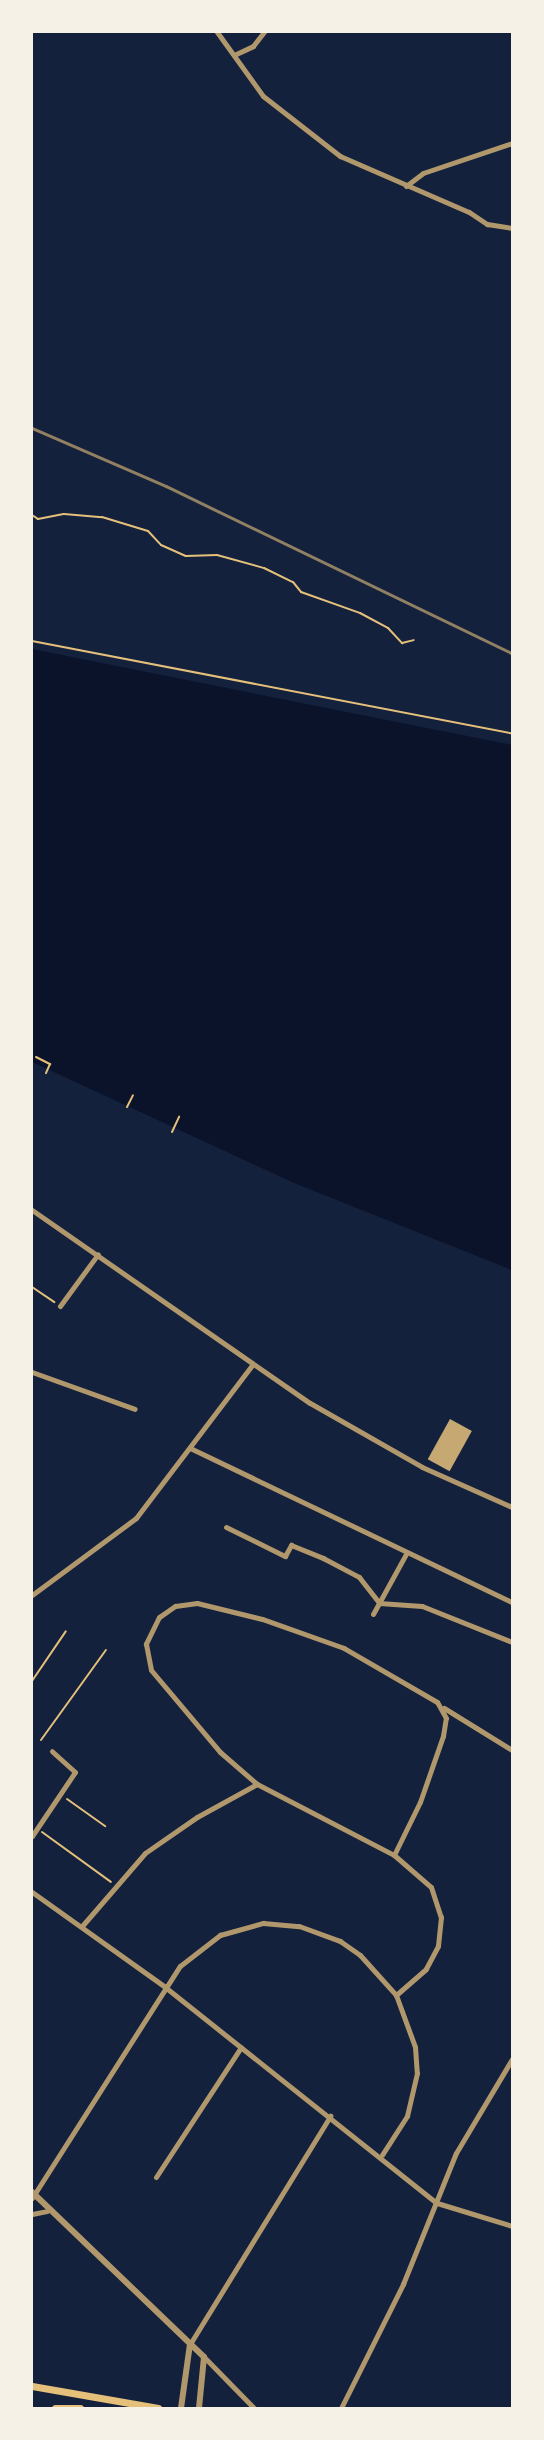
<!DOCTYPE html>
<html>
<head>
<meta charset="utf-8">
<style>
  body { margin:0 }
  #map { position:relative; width:544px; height:2440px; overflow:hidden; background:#14213d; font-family:"IBM Plex Sans",sans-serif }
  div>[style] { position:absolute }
  .water>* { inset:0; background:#0b132b }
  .building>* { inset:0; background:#c6a872; transform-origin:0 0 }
  .path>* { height:2px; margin:-1px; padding:0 1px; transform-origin:1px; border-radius:1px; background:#e5c07b }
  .minor>* { height:5px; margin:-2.5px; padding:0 2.5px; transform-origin:2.5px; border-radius:2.5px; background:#b1986c }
  .tertiary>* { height:6px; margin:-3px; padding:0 3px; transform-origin:3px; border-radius:3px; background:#b1986c }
  .secondary>* { height:7px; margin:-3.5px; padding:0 3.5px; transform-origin:3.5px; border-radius:3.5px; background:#e5c07b }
  .rail>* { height:2.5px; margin:-1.25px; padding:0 1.25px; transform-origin:1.25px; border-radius:1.25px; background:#918062 }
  span { translate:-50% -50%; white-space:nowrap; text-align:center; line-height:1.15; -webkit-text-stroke:5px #f6f1e7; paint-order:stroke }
  .frame { position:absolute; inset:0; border:33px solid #f6f1e7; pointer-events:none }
</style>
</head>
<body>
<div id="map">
  <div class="water">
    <i style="clip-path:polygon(32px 649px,512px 745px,512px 1270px,294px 1183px,32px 1062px)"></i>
  </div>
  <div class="building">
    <i style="left:450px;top:1419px;width:25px;height:46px;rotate:29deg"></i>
  </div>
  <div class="path">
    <i style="left:32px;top:515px;width:7px;rotate:34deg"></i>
    <i style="left:38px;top:519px;width:26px;rotate:-11deg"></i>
    <i style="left:64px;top:514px;width:38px;rotate:5deg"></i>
    <i style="left:102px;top:517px;width:48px;rotate:16.9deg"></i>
    <i style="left:148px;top:531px;width:19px;rotate:47deg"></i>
    <i style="left:161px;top:545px;width:27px;rotate:24deg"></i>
    <i style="left:186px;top:556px;width:31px;rotate:-2deg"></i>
    <i style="left:217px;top:555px;width:49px;rotate:15.5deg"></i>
    <i style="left:264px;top:568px;width:32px;rotate:26deg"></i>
    <i style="left:293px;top:582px;width:13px;rotate:51deg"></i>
    <i style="left:301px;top:592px;width:63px;rotate:19.6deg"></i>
    <i style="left:360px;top:613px;width:32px;rotate:28deg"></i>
    <i style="left:388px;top:628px;width:21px;rotate:47deg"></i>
    <i style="left:402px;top:643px;width:12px;rotate:-14deg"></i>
    <i style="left:32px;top:641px;width:489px;rotate:10.9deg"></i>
    <i style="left:36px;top:1057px;width:16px;rotate:27deg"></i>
    <i style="left:50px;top:1064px;width:10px;rotate:114deg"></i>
    <i style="left:127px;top:1107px;width:13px;rotate:-63deg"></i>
    <i style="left:172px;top:1132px;width:17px;rotate:-65deg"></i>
    <i style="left:32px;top:1287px;width:27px;rotate:34deg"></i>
    <i style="left:32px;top:1681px;width:60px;rotate:-55.8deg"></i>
    <i style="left:41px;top:1740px;width:111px;rotate:-54.2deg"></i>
    <i style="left:67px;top:1799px;width:47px;rotate:35.4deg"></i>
    <i style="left:42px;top:1832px;width:85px;rotate:35.9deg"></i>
  </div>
  <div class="minor">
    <i style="left:217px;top:32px;width:79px;rotate:54.3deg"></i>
    <i style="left:263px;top:96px;width:98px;rotate:37.9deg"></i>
    <i style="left:340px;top:156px;width:141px;rotate:23.5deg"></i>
    <i style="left:469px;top:212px;width:22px;rotate:34deg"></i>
    <i style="left:487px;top:224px;width:25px;rotate:9deg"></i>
    <i style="left:234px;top:55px;width:21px;rotate:-25deg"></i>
    <i style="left:253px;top:46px;width:18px;rotate:-52deg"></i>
    <i style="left:406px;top:186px;width:21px;rotate:-37deg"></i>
    <i style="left:423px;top:173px;width:94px;rotate:-18.6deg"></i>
    <i style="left:32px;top:1210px;width:338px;rotate:34.8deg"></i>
    <i style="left:310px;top:1403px;width:129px;rotate:29.7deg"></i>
    <i style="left:422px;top:1467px;width:98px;rotate:24deg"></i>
    <i style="left:60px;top:1306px;width:64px;rotate:-53.8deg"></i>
    <i style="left:32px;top:1372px;width:109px;rotate:19.8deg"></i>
    <i style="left:190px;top:1448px;width:357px;rotate:25.6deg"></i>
    <i style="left:226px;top:1527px;width:66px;rotate:26.2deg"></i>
    <i style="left:285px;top:1556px;width:13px;rotate:-61deg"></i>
    <i style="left:291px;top:1545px;width:35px;rotate:22deg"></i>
    <i style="left:323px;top:1558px;width:41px;rotate:27.8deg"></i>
    <i style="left:359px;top:1577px;width:33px;rotate:52deg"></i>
    <i style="left:379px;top:1603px;width:43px;rotate:4deg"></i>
    <i style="left:422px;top:1606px;width:97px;rotate:21.8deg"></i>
    <i style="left:32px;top:1595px;width:129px;rotate:-36.5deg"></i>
    <i style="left:136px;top:1518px;width:193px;rotate:-52.8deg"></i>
    <i style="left:373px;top:1614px;width:68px;rotate:-61.2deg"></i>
    <i style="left:444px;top:1708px;width:80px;rotate:31.7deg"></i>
    <i style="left:32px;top:1836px;width:77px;rotate:-56.1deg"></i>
    <i style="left:75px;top:1772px;width:31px;rotate:-138deg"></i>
    <i style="left:394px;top:1855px;width:59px;rotate:-63.9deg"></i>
    <i style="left:420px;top:1802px;width:70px;rotate:-70.8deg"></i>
    <i style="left:443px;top:1736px;width:18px;rotate:-81deg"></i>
    <i style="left:446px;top:1718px;width:18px;rotate:-119deg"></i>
    <i style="left:437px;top:1702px;width:108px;rotate:-149.9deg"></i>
    <i style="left:344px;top:1648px;width:87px;rotate:-160.5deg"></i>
    <i style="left:262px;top:1619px;width:67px;rotate:-166.2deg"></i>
    <i style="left:197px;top:1603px;width:22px;rotate:172deg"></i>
    <i style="left:175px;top:1606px;width:19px;rotate:145deg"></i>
    <i style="left:159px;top:1617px;width:30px;rotate:116deg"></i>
    <i style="left:146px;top:1644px;width:26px;rotate:79deg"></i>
    <i style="left:151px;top:1670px;width:107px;rotate:49.9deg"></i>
    <i style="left:220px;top:1752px;width:49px;rotate:40.9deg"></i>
    <i style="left:257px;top:1784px;width:154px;rotate:27.4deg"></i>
    <i style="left:394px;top:1855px;width:49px;rotate:40.9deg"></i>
    <i style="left:431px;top:1887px;width:32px;rotate:72deg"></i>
    <i style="left:441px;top:1917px;width:29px;rotate:96deg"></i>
    <i style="left:438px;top:1946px;width:26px;rotate:118deg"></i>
    <i style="left:426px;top:1969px;width:40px;rotate:139deg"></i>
    <i style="left:32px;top:1892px;width:163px;rotate:35.5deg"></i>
    <i style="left:165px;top:1987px;width:347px;rotate:38.5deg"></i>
    <i style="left:437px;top:2203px;width:78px;rotate:17deg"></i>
    <i style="left:82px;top:1926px;width:96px;rotate:-49.2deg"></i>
    <i style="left:145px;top:1853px;width:63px;rotate:-34.7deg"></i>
    <i style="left:197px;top:1817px;width:68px;rotate:-28.8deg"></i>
    <i style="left:156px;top:2177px;width:155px;rotate:-56.8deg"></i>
    <i style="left:32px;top:2198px;width:275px;rotate:-57.5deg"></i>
    <i style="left:180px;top:1966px;width:51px;rotate:-37.8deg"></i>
    <i style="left:220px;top:1935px;width:45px;rotate:-15.6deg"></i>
    <i style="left:263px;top:1923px;width:36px;rotate:5deg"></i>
    <i style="left:299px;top:1926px;width:44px;rotate:20.1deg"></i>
    <i style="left:340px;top:1941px;width:24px;rotate:35deg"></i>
    <i style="left:360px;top:1955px;width:54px;rotate:48deg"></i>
    <i style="left:396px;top:1995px;width:55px;rotate:69.9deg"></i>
    <i style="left:415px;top:2047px;width:26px;rotate:86deg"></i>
    <i style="left:417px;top:2073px;width:44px;rotate:103.1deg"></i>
    <i style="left:407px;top:2116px;width:46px;rotate:122.7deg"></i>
    <i style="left:32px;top:2214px;width:15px;rotate:-11deg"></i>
    <i style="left:190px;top:2344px;width:268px;rotate:-58.4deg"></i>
    <i style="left:204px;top:2357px;width:71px;rotate:45.6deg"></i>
    <i style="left:341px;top:2408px;width:139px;rotate:-63.4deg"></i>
    <i style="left:403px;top:2284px;width:141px;rotate:-68deg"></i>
    <i style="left:456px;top:2153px;width:109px;rotate:-59.2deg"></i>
  </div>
  <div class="tertiary">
    <i style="left:32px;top:2192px;width:238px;rotate:43.8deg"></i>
    <i style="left:204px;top:2357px;width:51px;rotate:95.6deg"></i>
    <i style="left:181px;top:2408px;width:65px;rotate:-82deg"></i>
  </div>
  <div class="secondary">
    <i style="left:32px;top:2386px;width:128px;rotate:9.9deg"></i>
    <i style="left:55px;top:2408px;width:25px"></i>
  </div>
  <div class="rail">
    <i style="left:32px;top:428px;width:146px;rotate:23.4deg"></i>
    <i style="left:166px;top:486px;width:384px;rotate:25.8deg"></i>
  </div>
  <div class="frame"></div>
</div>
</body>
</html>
